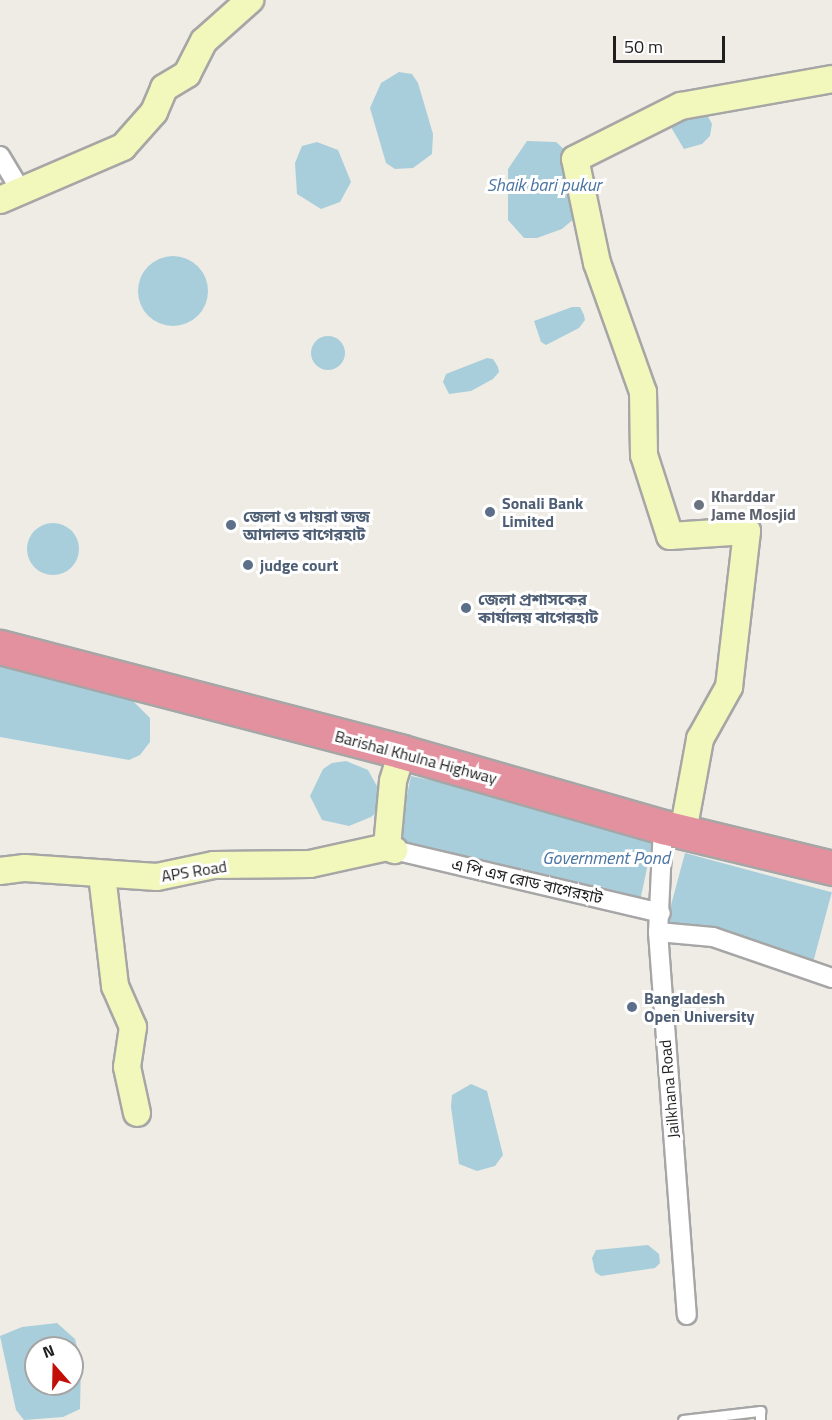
<!DOCTYPE html>
<meta charset="utf-8">
<style>
body{margin:0}
#map{position:relative;width:832px;height:1420px;overflow:hidden;background:#efece5;font-family:"Titillium Web","Noto Sans Bengali",sans-serif}
div>[style]{position:absolute}
.water>*{inset:0;background:#a8cedb;transform-origin:0 0}
.round{border-radius:50%}
.roads{filter:drop-shadow(2px 0 #a6a6a6) drop-shadow(-2px 0 #a6a6a6) drop-shadow(0 2px #a6a6a6) drop-shadow(0 -2px #a6a6a6)}
.lane>*{height:9px;margin:-4.5px;padding:0 4.5px;transform-origin:4.5px;border-radius:4.5px;background:#fff}
.street>*{height:18px;margin:-9px;padding:0 9px;transform-origin:9px;border-radius:9px;background:#fff}
.secondary>*{height:26px;margin:-13px;padding:0 13px;transform-origin:13px;border-radius:13px;background:#f2f7bc}
.highway>*{height:33px;margin:-16.5px;padding:0 16.5px;transform-origin:16.5px;border-radius:16.5px;background:#e3919e}
.dots>*{width:16px;height:16px;translate:-50% -50%;box-sizing:border-box;border:3px solid #fff;border-radius:50%}
span{translate:-50% -50%;white-space:nowrap;text-align:center;line-height:1.15;-webkit-text-stroke:6px #fff;paint-order:stroke}
.worship-label{font-size:16px;color:#5b616d;font-weight:700}
.left{translate:0 -50%;text-align:left}
.service-label{font-size:16px;color:#4e5e75;font-weight:700}
.street-label{font-size:16px;color:#1f1f1f}
.water-label{font-size:18px;color:#4c75a2;font-style:italic}
.north{position:absolute;left:24px;top:1336px;width:60px;height:60px;box-sizing:border-box;background:#fff;border:2px solid #a5a5a5;border-radius:50%;rotate:340deg;font-size:16px;font-weight:700;line-height:24px;text-align:center;color:#1f1f1f}
.north::after{content:'';display:block;margin:auto;width:21px;height:27px;background:#c40f09;clip-path:polygon(50% 0,100% 100%,50% 72%,0 100%)}
.scale{position:absolute;left:613px;top:36px;width:112px;height:27px;box-sizing:border-box;border:3px solid #1f1f1f;border-top:0;padding-left:8px;font-size:18px;line-height:21px;white-space:nowrap;color:#1f1f1f;-webkit-text-stroke:4px #fff;paint-order:stroke}
</style>
<div id="map">
<div class="water">
<i style="clip-path:polygon(399px 72px,412px 74px,418px 83px,433px 134px,432px 154px,413px 168px,395px 169px,386px 163px,370px 108px,381px 83px)"></i>
<i style="clip-path:polygon(703px 107px,712px 124px,710px 136px,702px 144px,684px 149px,672px 129px,672px 116px)"></i>
<i style="clip-path:polygon(527px 141px,556px 142px,575px 159px,576px 217px,562px 229px,537px 238px,524px 238px,508px 220px,508px 169px)"></i>
<i style="clip-path:polygon(317px 142px,338px 150px,351px 182px,340px 202px,321px 209px,297px 194px,295px 163px,302px 146px)"></i>
<i class="round" style="left:138px;top:256px;width:70px;height:70px"></i>
<i style="clip-path:polygon(572px 307px,580px 307px,584px 315px,585px 320px,579px 328px,546px 345px,541px 342px,534px 321px)"></i>
<i class="round" style="left:311px;top:336px;width:34px;height:34px"></i>
<i style="clip-path:polygon(487px 358px,493px 359px,498px 367px,499px 372px,493px 379px,471px 391px,449px 394px,443px 382px,446px 374px)"></i>
<i class="round" style="left:27px;top:523px;width:52px;height:52px"></i>
<i style="clip-path:polygon(0 661px,100px 687px,131px 699px,150px 718px,150px 742px,140px 755px,129px 760px,0 737px)"></i>
<i style="clip-path:polygon(346px 761px,368px 770px,378px 788px,379px 798px,378px 811px,371px 817px,349px 826px,322px 820px,310px 796px,323px 769px,332px 763px)"></i>
<i style="left:411px;top:776px;width:250px;height:72px;rotate:12deg"></i>
<i style="left:685px;top:853px;width:152px;height:72px;rotate:15deg"></i>
<i style="clip-path:polygon(471px 1084px,487px 1091px,503px 1155px,495px 1166px,477px 1171px,459px 1164px,451px 1107px,452px 1095px)"></i>
<i style="clip-path:polygon(648px 1245px,659px 1254px,660px 1263px,655px 1268px,601px 1276px,595px 1272px,592px 1258px,596px 1250px)"></i>
<i style="clip-path:polygon(evenodd,57px 1323px,75px 1339px,81px 1363px,80px 1409px,63px 1417px,24px 1420px,16px 1410px,0 1336px,22px 1327px,57px 1323px,36px 1348px,72px 1348px,72px 1384px,36px 1384px,36px 1348px)"></i>
</div>
<div class="roads">
<div class="lane">
<i style="left:683px;top:1420px;width:78px;rotate:-6.7deg"></i>
<i style="left:760px;top:1411px;width:9px;rotate:90deg"></i>
</div>
<div class="street">
<i style="left:0;top:156px;width:39px;rotate:59deg"></i>
<i style="left:663px;top:827px;width:105px;rotate:92.7deg"></i>
<i style="left:658px;top:932px;width:384px;rotate:85.7deg"></i>
<i style="left:394px;top:850px;width:274px;rotate:13.3deg"></i>
<i style="left:658px;top:932px;width:55px;rotate:5.2deg"></i>
<i style="left:713px;top:937px;width:126px;rotate:19deg"></i>
</div>
<div class="secondary">
<i style="left:0;top:200px;width:134px;rotate:-23.3deg"></i>
<i style="left:123px;top:147px;width:47px;rotate:-48.5deg"></i>
<i style="left:154px;top:112px;width:26px;rotate:-67deg"></i>
<i style="left:164px;top:88px;width:27px;rotate:-31deg"></i>
<i style="left:187px;top:74px;width:37px;rotate:-63deg"></i>
<i style="left:204px;top:41px;width:62px;rotate:-41.7deg"></i>
<i style="left:683px;top:832px;width:95px;rotate:-79.6deg"></i>
<i style="left:700px;top:739px;width:60px;rotate:-60.9deg"></i>
<i style="left:729px;top:687px;width:157px;rotate:-83.4deg"></i>
<i style="left:747px;top:531px;width:77px;rotate:176.3deg"></i>
<i style="left:670px;top:536px;width:85px;rotate:-107.8deg"></i>
<i style="left:644px;top:455px;width:63px;rotate:-90.9deg"></i>
<i style="left:643px;top:392px;width:137px;rotate:-109.6deg"></i>
<i style="left:597px;top:263px;width:106px;rotate:-101.9deg"></i>
<i style="left:575px;top:159px;width:119px;rotate:-26.6deg"></i>
<i style="left:681px;top:106px;width:153px;rotate:-10.1deg"></i>
<i style="left:387px;top:847px;width:66px;rotate:-84.8deg"></i>
<i style="left:393px;top:781px;width:30px;rotate:-73deg"></i>
<i style="left:0;top:871px;width:25px;rotate:-7deg"></i>
<i style="left:25px;top:868px;width:132px;rotate:3.9deg"></i>
<i style="left:157px;top:877px;width:58px;rotate:-11.9deg"></i>
<i style="left:214px;top:865px;width:96px;rotate:-0.6deg"></i>
<i style="left:310px;top:864px;width:79px;rotate:-12.4deg"></i>
<i style="left:387px;top:847px;width:8px;rotate:23deg"></i>
<i style="left:102px;top:875px;width:112px;rotate:83.3deg"></i>
<i style="left:115px;top:986px;width:45px;rotate:66.3deg"></i>
<i style="left:133px;top:1027px;width:40px;rotate:98.5deg"></i>
<i style="left:127px;top:1067px;width:47px;rotate:77.7deg"></i>
</div>
<div class="highway">
<i style="left:0;top:647px;width:415px;rotate:14.6deg"></i>
<i style="left:402px;top:752px;width:272px;rotate:16deg"></i>
<i style="left:663px;top:827px;width:174px;rotate:13.6deg"></i>
</div>
</div>
<div class="dots">
<i style="left:699px;top:505px;background:#6b7280"></i>
<i style="left:490px;top:512px;background:#5c6f8a"></i>
<i style="left:231px;top:525px;background:#5c6f8a"></i>
<i style="left:248px;top:565px;background:#5c6f8a"></i>
<i style="left:466px;top:608px;background:#5c6f8a"></i>
<i style="left:632px;top:1007px;background:#5c6f8a"></i>
</div>
<div class="worship-label">
<span class="left" style="left:711px;top:505px">Kharddar<br>Jame Mosjid</span>
</div>
<div class="service-label">
<span class="left" style="left:502px;top:512px">Sonali Bank<br>Limited</span>
<span class="left" style="left:243px;top:525px">জেলা ও দায়রা জজ<br>আদালত বাগেরহাট</span>
<span class="left" style="left:260px;top:565px">judge court</span>
<span class="left" style="left:478px;top:608px">জেলা প্রশাসকের<br>কার্যালয় বাগেরহাট</span>
<span class="left" style="left:644px;top:1007px">Bangladesh<br>Open University</span>
</div>
<div class="street-label">
<span style="left:416px;top:757px;rotate:15deg">Barishal Khulna Highway</span>
<span style="left:194px;top:871px;rotate:-9deg">APS Road</span>
<span style="left:527px;top:881px;rotate:13deg">এ পি এস রোড বাগেরহাট</span>
<span style="left:669px;top:1089px;rotate:-95deg">Jailkhana Road</span>
</div>
<div class="water-label">
<span style="left:544px;top:185px">Shaik bari pukur</span>
<span style="left:606px;top:858px">Government Pond</span>
</div>
<div class="north">N</div>
<div class="scale">50 m</div>
</div>
